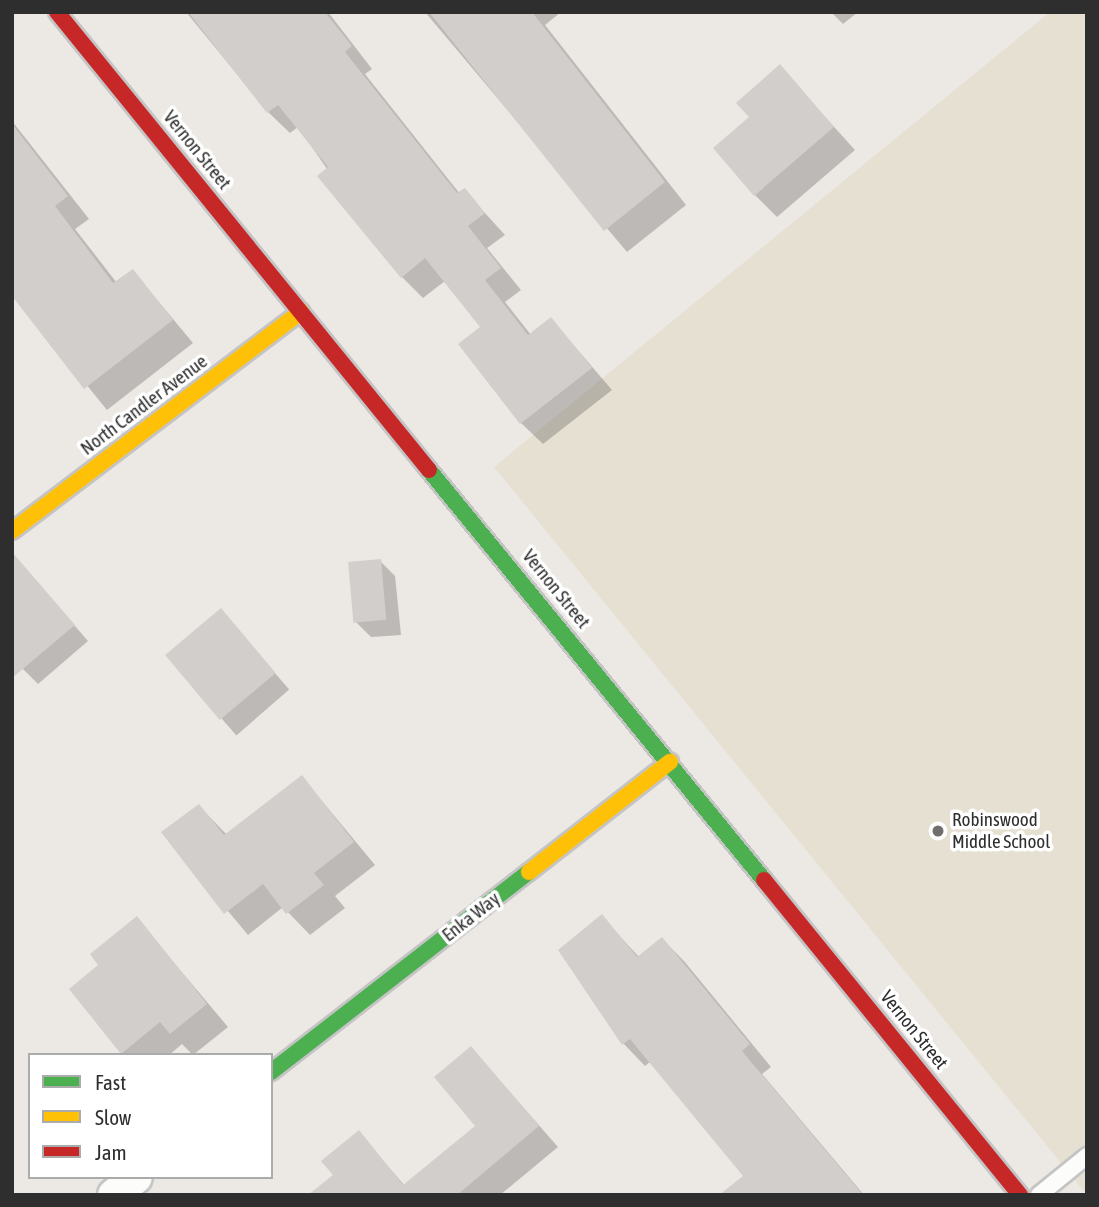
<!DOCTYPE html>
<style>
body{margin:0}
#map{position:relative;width:1099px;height:1207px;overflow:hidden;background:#ece8e4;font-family:"Asap Condensed",sans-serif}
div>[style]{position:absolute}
.education>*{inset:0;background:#e6e0d3}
.shadow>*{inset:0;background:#0003;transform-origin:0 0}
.building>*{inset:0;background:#d1cecb;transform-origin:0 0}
.roads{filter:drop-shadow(2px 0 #c5c4c5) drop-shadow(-2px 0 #c5c4c5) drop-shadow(0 2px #c5c4c5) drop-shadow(0 -2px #c5c4c5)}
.lane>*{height:16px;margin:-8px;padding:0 8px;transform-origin:8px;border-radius:8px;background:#fcfcfb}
.street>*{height:32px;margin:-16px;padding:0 16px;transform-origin:16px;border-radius:16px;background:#fcfcfb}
.fast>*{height:16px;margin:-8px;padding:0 8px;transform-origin:8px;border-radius:8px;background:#4caf50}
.slow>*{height:16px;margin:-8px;padding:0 8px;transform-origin:8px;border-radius:8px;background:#ffc107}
.jam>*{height:16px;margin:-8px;padding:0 8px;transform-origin:8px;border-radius:8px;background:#c62828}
.dots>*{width:19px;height:19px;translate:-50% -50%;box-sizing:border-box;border:4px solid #fff;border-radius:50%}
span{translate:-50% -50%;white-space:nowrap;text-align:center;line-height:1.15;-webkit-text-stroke:7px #fff;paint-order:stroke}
.street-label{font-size:19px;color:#2e2e2e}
.poi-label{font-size:19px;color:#2e2e2e}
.left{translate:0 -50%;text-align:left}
.frame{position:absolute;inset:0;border:14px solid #2e2e2e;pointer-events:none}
.legend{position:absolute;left:28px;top:1053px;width:245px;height:126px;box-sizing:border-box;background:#fff;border:2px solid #ababab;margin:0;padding:9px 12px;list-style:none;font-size:21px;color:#2e2e2e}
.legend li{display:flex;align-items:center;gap:14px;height:35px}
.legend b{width:35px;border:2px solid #ababab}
</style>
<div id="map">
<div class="education">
<i style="clip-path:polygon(1050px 12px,1087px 12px,1087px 1195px,494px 467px)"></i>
</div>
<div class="shadow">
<i style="clip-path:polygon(186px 12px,328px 12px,372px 69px,365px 74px,460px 194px,464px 190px,505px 235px,487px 248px,521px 290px,505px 302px,531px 335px,551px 319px,612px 390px,543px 444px,521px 423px,482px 328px,445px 281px,423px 298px,402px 277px,298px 127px,290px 133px,268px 112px)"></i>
<i style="clip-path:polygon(425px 12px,561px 12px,545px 25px,686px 205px,627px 252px)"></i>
<i style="clip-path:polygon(831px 12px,858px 12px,843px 24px)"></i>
<i style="clip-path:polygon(780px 67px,855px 150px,777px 217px,755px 195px,751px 117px)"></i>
<i style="clip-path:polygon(12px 121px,89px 219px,75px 229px,117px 283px,133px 271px,193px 343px,107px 410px,12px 293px)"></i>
<i style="clip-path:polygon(380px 561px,395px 576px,401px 635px,371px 637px,356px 622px)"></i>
<i style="clip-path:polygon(28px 572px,88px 641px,38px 684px,23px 669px)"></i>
<i style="left:221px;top:611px;width:104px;height:70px;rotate:49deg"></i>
<i style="clip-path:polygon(302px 777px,375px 865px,335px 896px,345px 908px,310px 935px,283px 907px,248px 935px,163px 833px,199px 806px,227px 835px)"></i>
<i style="clip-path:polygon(602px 917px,639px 957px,662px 939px,684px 961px,771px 1067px,762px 1074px,864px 1195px,722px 1195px,745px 1176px,651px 1061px,645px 1066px,624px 1044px,561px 951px)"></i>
<i style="clip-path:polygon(137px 919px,228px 1027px,193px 1055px,182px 1044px,169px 1055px,124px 1055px,71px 989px,101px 965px)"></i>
<i style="clip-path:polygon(471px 1048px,558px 1147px,500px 1195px,311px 1195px,335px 1175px,359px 1133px,405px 1186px,477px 1126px)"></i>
</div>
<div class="building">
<i style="clip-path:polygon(188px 12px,325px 12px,352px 46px,345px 52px,457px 193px,465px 188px,485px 213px,468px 226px,501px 268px,485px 280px,528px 335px,551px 317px,592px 368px,520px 424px,458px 344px,480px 327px,425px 258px,401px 278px,317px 176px,328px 167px,278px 105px,267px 113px)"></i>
<i style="clip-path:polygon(429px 12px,532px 12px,665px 182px,604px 231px)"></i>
<i style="clip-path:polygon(780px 64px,834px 127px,754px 196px,713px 148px,749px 117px,736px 103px)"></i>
<i style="clip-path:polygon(12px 124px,68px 196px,55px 206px,113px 283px,133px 269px,173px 320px,84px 389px,12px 296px)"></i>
<i style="clip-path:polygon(12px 552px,75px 625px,12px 678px)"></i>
<i style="left:381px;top:559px;width:61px;height:33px;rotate:85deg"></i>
<i style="left:221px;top:608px;width:85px;height:73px;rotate:50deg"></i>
<i style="clip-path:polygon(302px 775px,354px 842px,314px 873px,324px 885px,286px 914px,263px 884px,224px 914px,161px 832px,199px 804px,224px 835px)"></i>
<i style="clip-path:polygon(602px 914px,637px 957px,662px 937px,750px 1044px,742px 1051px,863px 1195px,719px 1195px,743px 1176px,630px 1039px,622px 1045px,558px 950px)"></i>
<i style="clip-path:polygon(137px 916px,207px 1004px,170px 1034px,160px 1022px,121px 1054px,69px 989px,98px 965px,90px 954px)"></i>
<i style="clip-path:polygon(471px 1046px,539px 1126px,457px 1195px,308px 1195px,333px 1175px,321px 1161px,359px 1130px,403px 1185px,475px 1126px,434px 1077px)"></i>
</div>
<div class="roads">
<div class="lane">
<i style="left:1039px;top:1195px;width:62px;rotate:-39.1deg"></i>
</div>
<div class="street">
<i style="left:114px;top:1195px;width:28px;rotate:-39deg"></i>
</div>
<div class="fast">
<i style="left:429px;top:470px;width:529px;rotate:50.75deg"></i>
<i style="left:271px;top:1072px;width:326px;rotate:-37.8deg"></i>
</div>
<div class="slow">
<i style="left:12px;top:531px;width:363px;rotate:-37.2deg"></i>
<i style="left:529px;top:872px;width:179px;rotate:-38deg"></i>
</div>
<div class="jam">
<i style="left:57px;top:12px;width:590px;rotate:50.92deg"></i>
<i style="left:764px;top:880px;width:406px;rotate:50.9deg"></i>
</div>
</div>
<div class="dots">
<i style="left:938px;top:831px;background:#706f6e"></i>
</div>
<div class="street-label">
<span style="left:197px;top:150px;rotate:51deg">Vernon Street</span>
<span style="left:144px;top:405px;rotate:-37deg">North Candler Avenue</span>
<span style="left:556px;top:589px;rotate:51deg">Vernon Street</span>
<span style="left:471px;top:917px;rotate:-38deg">Enka Way</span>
<span style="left:914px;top:1030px;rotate:51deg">Vernon Street</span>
</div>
<div class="poi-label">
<span class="left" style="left:952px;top:831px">Robinswood<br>Middle School</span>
</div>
<div class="frame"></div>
<ul class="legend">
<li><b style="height:9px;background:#4caf50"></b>Fast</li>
<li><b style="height:9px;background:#ffc107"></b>Slow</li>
<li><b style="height:9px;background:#c62828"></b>Jam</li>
</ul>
</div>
